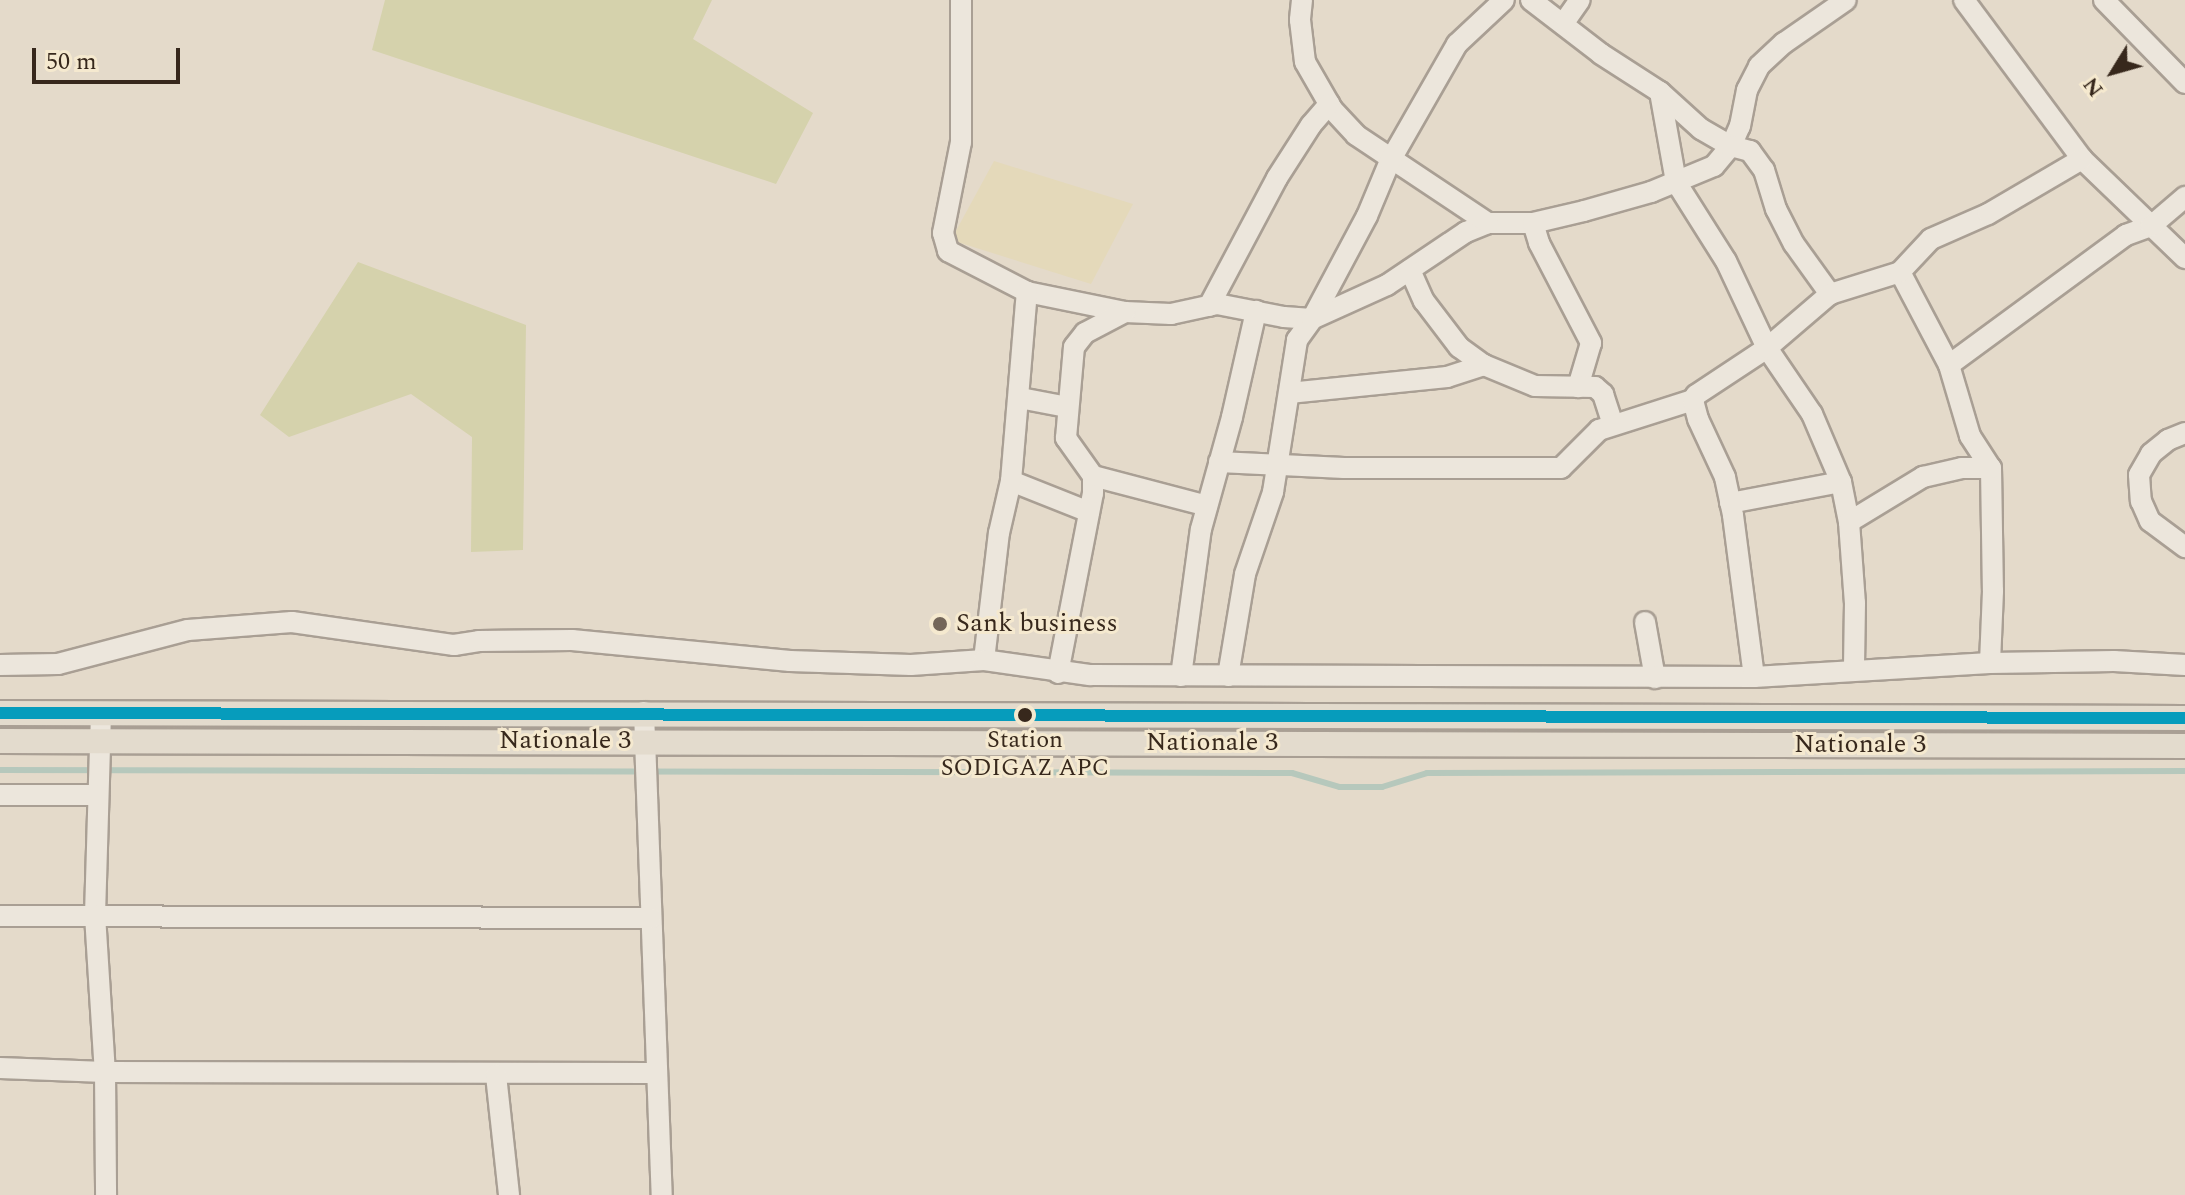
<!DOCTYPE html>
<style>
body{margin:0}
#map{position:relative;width:2185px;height:1195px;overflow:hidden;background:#e4daca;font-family:Spectral,serif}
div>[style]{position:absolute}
.farmland>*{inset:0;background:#e4d9ba}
.green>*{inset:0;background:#d5d2ac}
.stream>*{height:6px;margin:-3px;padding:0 3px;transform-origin:3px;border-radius:3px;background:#b6c8bc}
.roads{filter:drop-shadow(2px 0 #a99f94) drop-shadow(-2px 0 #a99f94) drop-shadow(0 2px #a99f94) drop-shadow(0 -2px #a99f94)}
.minor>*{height:20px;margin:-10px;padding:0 10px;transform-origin:10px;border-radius:10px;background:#ece6dc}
.major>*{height:24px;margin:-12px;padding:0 12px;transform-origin:12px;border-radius:12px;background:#e3dbcd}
.bus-1>*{height:12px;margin:-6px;padding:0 6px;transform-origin:6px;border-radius:6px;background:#069cbc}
.dots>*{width:22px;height:22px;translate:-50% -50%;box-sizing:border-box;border:4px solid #f5e9cf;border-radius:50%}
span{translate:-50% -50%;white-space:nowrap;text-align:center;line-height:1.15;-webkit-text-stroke:6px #f5e9cf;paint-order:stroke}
.bus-label{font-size:24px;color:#37281c}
.poi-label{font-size:26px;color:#37281c}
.left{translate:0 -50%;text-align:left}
.street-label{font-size:26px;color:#37281c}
.north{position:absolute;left:2073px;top:32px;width:80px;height:80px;-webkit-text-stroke:6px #f5e9cf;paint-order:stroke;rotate:233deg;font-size:22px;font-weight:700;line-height:32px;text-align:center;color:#37281c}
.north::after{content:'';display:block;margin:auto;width:28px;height:36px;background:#37281c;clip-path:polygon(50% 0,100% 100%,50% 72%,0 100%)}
.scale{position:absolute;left:32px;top:48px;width:148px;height:36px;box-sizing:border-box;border:4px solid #37281c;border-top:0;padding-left:10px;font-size:24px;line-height:28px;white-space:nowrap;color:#37281c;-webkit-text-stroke:6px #f5e9cf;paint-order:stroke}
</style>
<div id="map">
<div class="farmland">
<i style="clip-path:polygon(994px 161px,1133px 204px,1091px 284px,951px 240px)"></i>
</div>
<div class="green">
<i style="clip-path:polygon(385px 0,712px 0,693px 39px,813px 113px,776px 184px,372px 50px)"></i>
<i style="clip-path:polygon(358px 262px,526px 325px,523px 550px,471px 552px,472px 437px,411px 394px,289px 437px,260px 415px)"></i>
</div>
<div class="stream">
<i style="left:0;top:770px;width:1292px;rotate:0.13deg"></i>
<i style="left:1292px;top:773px;width:50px;rotate:16.3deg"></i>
<i style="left:1340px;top:787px;width:42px"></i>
<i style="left:1382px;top:787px;width:47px;rotate:-17.3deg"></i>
<i style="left:1427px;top:773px;width:758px;rotate:-0.15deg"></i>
</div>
<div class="roads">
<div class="minor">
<i style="left:961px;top:0;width:142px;rotate:90deg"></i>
<i style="left:961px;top:142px;width:93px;rotate:101.2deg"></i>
<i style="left:943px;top:233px;width:19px;rotate:74deg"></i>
<i style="left:948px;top:251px;width:89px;rotate:27.4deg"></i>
<i style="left:1027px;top:292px;width:100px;rotate:11.5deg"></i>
<i style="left:1125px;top:312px;width:46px;rotate:2.5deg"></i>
<i style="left:1171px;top:314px;width:47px;rotate:-12.3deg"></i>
<i style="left:1217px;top:304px;width:68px;rotate:11deg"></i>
<i style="left:1284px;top:317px;width:28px;rotate:4deg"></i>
<i style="left:1312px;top:319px;width:82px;rotate:-24.4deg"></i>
<i style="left:1387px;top:285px;width:95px;rotate:-33.9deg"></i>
<i style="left:1466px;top:232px;width:24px;rotate:-22deg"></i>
<i style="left:1488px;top:223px;width:45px"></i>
<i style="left:1533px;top:223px;width:52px;rotate:-13.2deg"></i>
<i style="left:1584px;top:211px;width:70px;rotate:-15.8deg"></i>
<i style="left:1651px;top:192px;width:68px;rotate:-22.4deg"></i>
<i style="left:1714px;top:166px;width:26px;rotate:-50deg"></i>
<i style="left:1731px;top:146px;width:22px;rotate:-66deg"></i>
<i style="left:1740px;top:126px;width:37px;rotate:-79deg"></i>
<i style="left:1747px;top:90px;width:27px;rotate:-63deg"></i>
<i style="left:1759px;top:66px;width:34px;rotate:-43deg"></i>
<i style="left:1784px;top:43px;width:75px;rotate:-34.7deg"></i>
<i style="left:1302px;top:0;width:20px;rotate:96deg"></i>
<i style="left:1300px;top:20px;width:42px;rotate:83.2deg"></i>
<i style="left:1305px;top:62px;width:54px;rotate:60.1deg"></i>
<i style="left:1332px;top:109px;width:35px;rotate:47deg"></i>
<i style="left:1356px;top:135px;width:159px;rotate:33.7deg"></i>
<i style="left:1531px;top:0;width:88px;rotate:37.6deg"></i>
<i style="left:1601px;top:54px;width:70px;rotate:32.8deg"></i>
<i style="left:1660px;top:92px;width:55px;rotate:42.1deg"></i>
<i style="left:1701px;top:129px;width:34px;rotate:30deg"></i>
<i style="left:1731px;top:146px;width:20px;rotate:15deg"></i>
<i style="left:1750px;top:151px;width:24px;rotate:54deg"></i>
<i style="left:1764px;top:170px;width:41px;rotate:72.9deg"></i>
<i style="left:1776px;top:209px;width:39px;rotate:63deg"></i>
<i style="left:1794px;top:244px;width:62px;rotate:54.2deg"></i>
<i style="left:1964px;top:0;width:198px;rotate:53.4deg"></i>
<i style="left:2082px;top:159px;width:143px;rotate:43.9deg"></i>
<i style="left:2104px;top:0;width:116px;rotate:45.7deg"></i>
<i style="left:1563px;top:24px;width:29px;rotate:-55deg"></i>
<i style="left:1660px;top:92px;width:91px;rotate:79.9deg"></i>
<i style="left:1676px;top:182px;width:93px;rotate:57.7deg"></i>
<i style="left:1726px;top:261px;width:96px;rotate:64.8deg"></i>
<i style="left:1767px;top:348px;width:80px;rotate:55.7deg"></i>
<i style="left:1812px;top:414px;width:74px;rotate:66.9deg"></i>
<i style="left:1841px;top:482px;width:41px;rotate:78.7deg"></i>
<i style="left:1849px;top:522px;width:81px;rotate:85.8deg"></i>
<i style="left:1855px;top:603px;width:67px;rotate:90.9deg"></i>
<i style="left:1533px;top:223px;width:21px;rotate:73deg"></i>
<i style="left:1539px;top:243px;width:113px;rotate:62.5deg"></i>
<i style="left:1591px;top:343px;width:46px;rotate:106.5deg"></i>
<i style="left:1410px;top:270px;width:34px;rotate:66deg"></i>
<i style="left:1424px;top:301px;width:58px;rotate:52.7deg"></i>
<i style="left:1459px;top:347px;width:31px;rotate:36deg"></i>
<i style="left:1484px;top:365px;width:55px;rotate:22.4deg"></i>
<i style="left:1535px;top:386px;width:60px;rotate:1deg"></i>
<i style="left:1595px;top:387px;width:11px;rotate:41deg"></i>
<i style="left:1603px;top:394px;width:32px;rotate:72deg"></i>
<i style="left:1900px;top:272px;width:105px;rotate:62.2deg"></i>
<i style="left:1949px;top:365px;width:74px;rotate:73.5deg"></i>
<i style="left:1970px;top:436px;width:38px;rotate:57deg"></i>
<i style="left:1991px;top:468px;width:123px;rotate:89.1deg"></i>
<i style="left:1993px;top:591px;width:72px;rotate:92.4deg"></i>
<i style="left:1209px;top:306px;width:145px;rotate:-62deg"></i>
<i style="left:1277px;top:178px;width:63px;rotate:-57.3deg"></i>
<i style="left:1311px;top:125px;width:28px;rotate:-49deg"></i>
<i style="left:1949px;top:365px;width:220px;rotate:-36.3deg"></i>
<i style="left:2126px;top:235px;width:27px;rotate:-20deg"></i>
<i style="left:2151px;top:226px;width:45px;rotate:-40.5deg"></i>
<i style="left:1289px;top:393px;width:159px;rotate:-5.8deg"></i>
<i style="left:1447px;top:377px;width:39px;rotate:-18deg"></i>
<i style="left:1020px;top:398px;width:48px;rotate:10.8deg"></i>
<i style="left:2185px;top:433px;width:18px;rotate:158deg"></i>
<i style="left:2168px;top:440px;width:22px;rotate:141deg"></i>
<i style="left:2151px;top:454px;width:24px;rotate:120deg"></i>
<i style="left:2139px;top:475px;width:26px;rotate:86deg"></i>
<i style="left:2141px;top:501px;width:22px;rotate:66deg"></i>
<i style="left:2150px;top:521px;width:44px;rotate:36.6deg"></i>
<i style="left:1219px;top:462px;width:125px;rotate:2.7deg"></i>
<i style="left:1344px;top:468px;width:217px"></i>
<i style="left:1561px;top:468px;width:54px;rotate:-45deg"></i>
<i style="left:1599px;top:430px;width:99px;rotate:-17.7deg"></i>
<i style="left:1093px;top:476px;width:118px;rotate:14.7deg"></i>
<i style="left:1011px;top:481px;width:84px;rotate:21.7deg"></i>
<i style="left:1730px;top:503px;width:113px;rotate:-10.7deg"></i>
<i style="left:1849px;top:522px;width:87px;rotate:-31.3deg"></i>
<i style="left:1923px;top:477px;width:40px;rotate:-13deg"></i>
<i style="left:1962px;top:468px;width:29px"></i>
<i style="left:1645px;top:622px;width:57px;rotate:79.9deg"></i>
<i style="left:984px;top:660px;width:128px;rotate:-83.3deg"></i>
<i style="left:999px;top:533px;width:53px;rotate:-77deg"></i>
<i style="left:1011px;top:481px;width:190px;rotate:-85.2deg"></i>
<i style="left:0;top:665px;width:58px;rotate:-1deg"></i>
<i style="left:58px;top:664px;width:134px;rotate:-14.7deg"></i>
<i style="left:188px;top:630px;width:104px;rotate:-4.4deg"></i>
<i style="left:292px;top:622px;width:164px;rotate:8.1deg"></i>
<i style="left:454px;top:645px;width:25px;rotate:-9deg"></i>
<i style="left:479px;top:641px;width:93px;rotate:-0.6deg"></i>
<i style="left:572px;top:640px;width:219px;rotate:5.5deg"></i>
<i style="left:790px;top:661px;width:121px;rotate:1.9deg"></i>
<i style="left:911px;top:665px;width:73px;rotate:-3.9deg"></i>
<i style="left:984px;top:660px;width:107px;rotate:8.1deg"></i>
<i style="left:1090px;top:675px;width:664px;rotate:0.17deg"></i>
<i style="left:1754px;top:677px;width:236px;rotate:-3.4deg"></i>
<i style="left:1990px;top:663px;width:124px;rotate:-0.9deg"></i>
<i style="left:2114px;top:661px;width:71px;rotate:3.2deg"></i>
<i style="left:1058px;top:673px;width:183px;rotate:-79deg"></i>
<i style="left:1093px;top:493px;width:17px;rotate:-90deg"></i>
<i style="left:1093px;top:476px;width:47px;rotate:-125.4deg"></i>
<i style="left:1066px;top:438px;width:91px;rotate:-85deg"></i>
<i style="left:1074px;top:347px;width:18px;rotate:-52deg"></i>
<i style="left:1085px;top:333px;width:45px;rotate:-27.7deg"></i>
<i style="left:1181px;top:676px;width:148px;rotate:-82.3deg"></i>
<i style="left:1201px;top:529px;width:116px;rotate:-74.5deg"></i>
<i style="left:1232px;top:417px;width:109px;rotate:-77.2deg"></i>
<i style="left:1228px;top:676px;width:103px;rotate:-80.5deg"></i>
<i style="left:1245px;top:574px;width:87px;rotate:-71.1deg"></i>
<i style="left:1273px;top:492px;width:154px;rotate:-81deg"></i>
<i style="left:1297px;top:340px;width:26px;rotate:-54deg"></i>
<i style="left:1312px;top:319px;width:117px;rotate:-61.9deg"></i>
<i style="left:1367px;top:216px;width:60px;rotate:-67.3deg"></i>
<i style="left:1390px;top:161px;width:135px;rotate:-60.2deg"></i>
<i style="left:1457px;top:44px;width:64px;rotate:-43.1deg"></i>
<i style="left:1754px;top:677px;width:163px;rotate:-97.4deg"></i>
<i style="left:1733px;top:515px;width:39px;rotate:-102deg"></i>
<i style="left:1725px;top:477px;width:64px;rotate:-115deg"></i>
<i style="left:1698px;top:419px;width:20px;rotate:-105deg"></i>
<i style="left:1693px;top:400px;width:6px;rotate:-59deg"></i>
<i style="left:1696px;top:395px;width:85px;rotate:-33.5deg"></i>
<i style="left:1767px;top:348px;width:83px;rotate:-40.6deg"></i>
<i style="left:1830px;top:294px;width:73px;rotate:-17.4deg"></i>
<i style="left:1900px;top:272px;width:45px;rotate:-46.8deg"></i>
<i style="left:1931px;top:239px;width:62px;rotate:-23.7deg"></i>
<i style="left:1988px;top:214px;width:109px;rotate:-30.3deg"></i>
<i style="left:644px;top:712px;width:483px;rotate:87.9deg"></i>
<i style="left:101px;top:713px;width:202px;rotate:91.7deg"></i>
<i style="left:95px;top:915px;width:157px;rotate:86.4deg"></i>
<i style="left:105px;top:1072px;width:123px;rotate:89.5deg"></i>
<i style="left:0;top:795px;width:97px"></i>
<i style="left:0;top:916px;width:651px;rotate:0.18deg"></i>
<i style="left:0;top:1068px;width:105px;rotate:2.2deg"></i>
<i style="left:105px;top:1072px;width:550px;rotate:0.1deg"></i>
<i style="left:496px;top:1075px;width:121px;rotate:83.8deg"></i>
</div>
<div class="major">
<i style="left:0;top:713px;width:2185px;rotate:0.13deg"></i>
<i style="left:0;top:741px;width:2185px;rotate:0.13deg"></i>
</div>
</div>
<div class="bus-1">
<i style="left:0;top:713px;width:2185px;rotate:0.13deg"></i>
</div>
<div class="dots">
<i style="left:940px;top:624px;background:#746659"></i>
<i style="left:1025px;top:715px;background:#37281c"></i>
</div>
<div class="bus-label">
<span style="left:1025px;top:755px">Station<br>SODIGAZ APC</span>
</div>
<div class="poi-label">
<span class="left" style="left:956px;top:624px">Sank business</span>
</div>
<div class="street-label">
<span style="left:565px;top:741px">Nationale 3</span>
<span style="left:1212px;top:743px">Nationale 3</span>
<span style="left:1860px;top:745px">Nationale 3</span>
</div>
<div class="north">N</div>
<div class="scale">50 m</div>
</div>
